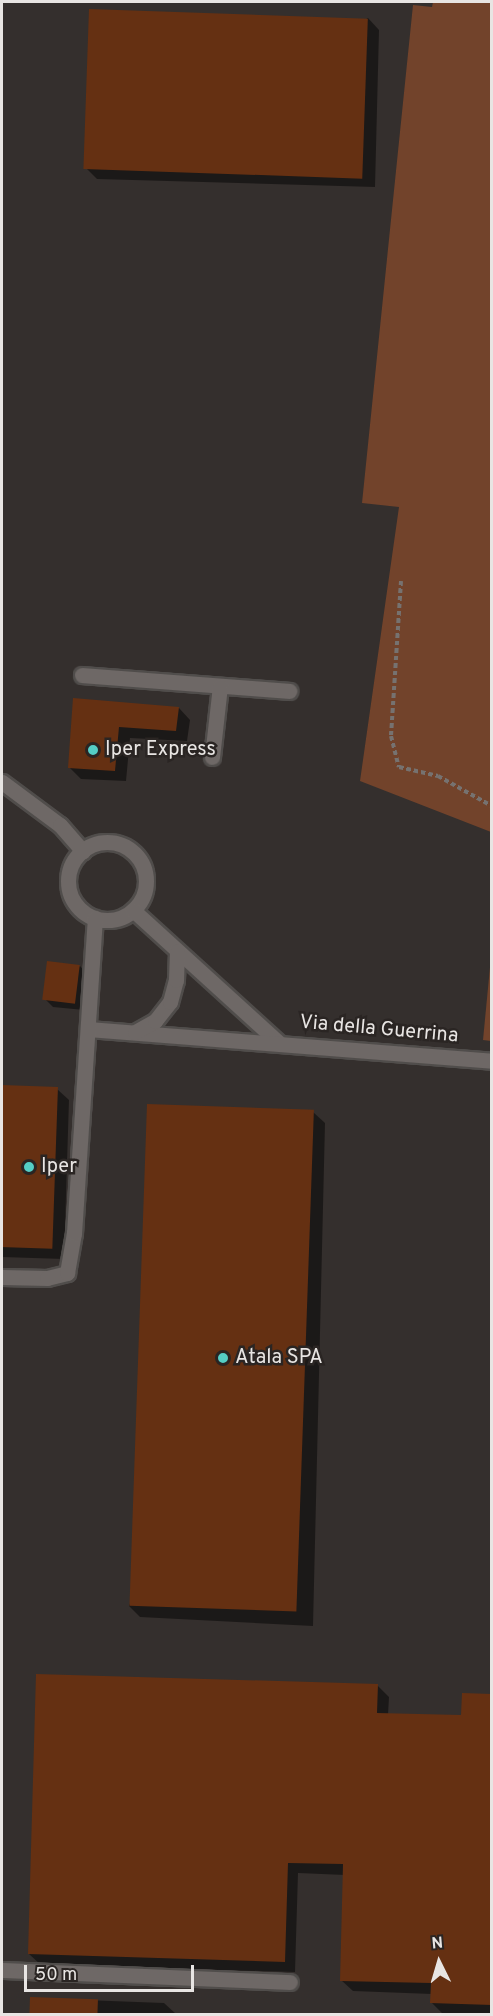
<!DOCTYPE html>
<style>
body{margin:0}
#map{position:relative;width:493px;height:2016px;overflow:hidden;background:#342f2d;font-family:Overpass,sans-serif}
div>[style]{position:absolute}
.green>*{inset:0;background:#72432b}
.shadow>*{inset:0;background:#0007}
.building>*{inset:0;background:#653012;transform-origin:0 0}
.path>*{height:4px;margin-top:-2px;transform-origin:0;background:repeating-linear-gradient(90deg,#767270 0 4.5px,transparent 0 7.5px)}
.roads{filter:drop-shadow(2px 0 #504d4b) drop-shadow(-2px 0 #504d4b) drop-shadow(0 2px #504d4b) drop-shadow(0 -2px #504d4b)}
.minor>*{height:15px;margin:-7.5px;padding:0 7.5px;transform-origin:7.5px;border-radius:7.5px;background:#6e6866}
.minor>.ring{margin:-7.5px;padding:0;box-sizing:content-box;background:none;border:15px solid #6e6866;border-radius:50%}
.dots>*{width:16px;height:16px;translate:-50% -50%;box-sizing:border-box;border:3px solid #2a2523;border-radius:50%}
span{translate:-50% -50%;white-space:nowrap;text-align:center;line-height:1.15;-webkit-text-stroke:5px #2a2523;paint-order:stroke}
.poi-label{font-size:20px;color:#e8e5e3}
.left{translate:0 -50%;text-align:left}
.street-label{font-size:20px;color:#e8e5e3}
.frame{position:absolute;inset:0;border:3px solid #e8e5e3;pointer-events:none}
.north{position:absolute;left:409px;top:1932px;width:60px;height:60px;-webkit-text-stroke:4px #2a2523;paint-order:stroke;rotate:355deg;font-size:16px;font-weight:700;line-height:24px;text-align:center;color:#e8e5e3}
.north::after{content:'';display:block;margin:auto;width:21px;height:27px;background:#e8e5e3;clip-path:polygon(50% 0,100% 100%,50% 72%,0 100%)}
.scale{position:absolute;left:24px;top:1965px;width:170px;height:27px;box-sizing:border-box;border:3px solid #e8e5e3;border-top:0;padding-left:8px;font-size:18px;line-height:21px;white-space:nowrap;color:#e8e5e3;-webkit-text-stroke:4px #2a2523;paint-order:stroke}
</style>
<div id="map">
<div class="green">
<i style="clip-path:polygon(433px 2px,491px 2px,491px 832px,360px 781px,399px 507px,362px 503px,413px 5px,432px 7px)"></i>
<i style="clip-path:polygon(491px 957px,491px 1041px,483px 1040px)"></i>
</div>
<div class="shadow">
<i style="clip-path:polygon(368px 18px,379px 30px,375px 187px,97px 179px,86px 168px)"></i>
<i style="clip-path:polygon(74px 700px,179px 708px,190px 720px,187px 741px,130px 738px,126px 781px,81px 779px,70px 768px)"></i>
<i style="clip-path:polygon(80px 966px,87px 974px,84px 1010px,53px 1007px,45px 999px)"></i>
<i style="clip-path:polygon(2px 1086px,57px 1089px,69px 1100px,64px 1259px,2px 1257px)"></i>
<i style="clip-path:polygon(313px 1112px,325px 1123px,313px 1626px,140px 1617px,129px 1606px)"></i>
<i style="clip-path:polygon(377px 1685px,389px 1697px,388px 1715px,462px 1717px,492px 1695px,492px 2014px,443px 2014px,432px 2003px,432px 1994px,353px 1991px,341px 1980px,345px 1875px,298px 1873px,295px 1972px,41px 1965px,29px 1954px)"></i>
<i style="clip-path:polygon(31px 1998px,164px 2003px,176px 2014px,30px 2014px)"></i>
</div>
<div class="building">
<i style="left:89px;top:9px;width:279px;height:160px;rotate:2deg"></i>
<i style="clip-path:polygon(73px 698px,179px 707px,176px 731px,119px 727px,115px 771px,68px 768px)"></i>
<i style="left:47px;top:961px;width:33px;height:39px;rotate:7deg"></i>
<i style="left:2px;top:1085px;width:56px;height:162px;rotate:2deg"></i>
<i style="left:147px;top:1104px;width:167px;height:502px;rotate:2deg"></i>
<i style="clip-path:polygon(36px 1674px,378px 1684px,377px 1713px,461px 1715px,462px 1693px,492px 1694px,492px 2005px,430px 2003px,431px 1983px,340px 1981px,343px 1864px,288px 1863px,285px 1962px,28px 1954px)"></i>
<i style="left:30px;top:1997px;width:68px;height:17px;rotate:2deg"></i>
</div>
<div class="path">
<i style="left:401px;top:581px;width:155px;rotate:93.7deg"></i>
<i style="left:391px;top:736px;width:32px;rotate:76deg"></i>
<i style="left:399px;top:767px;width:40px;rotate:13deg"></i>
<i style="left:438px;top:776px;width:62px;rotate:29.1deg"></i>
</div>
<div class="roads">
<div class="minor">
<i style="left:82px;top:675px;width:208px;rotate:4.4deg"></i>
<i style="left:212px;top:757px;width:71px;rotate:-83.6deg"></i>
<i style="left:2px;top:782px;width:72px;rotate:36.6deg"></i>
<i style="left:60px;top:825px;width:35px;rotate:49deg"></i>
<i class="ring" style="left:68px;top:842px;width:63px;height:63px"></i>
<i style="left:133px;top:910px;width:196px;rotate:42.3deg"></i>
<i style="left:88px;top:1029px;width:405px;rotate:4.5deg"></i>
<i style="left:135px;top:1032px;width:23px;rotate:-29deg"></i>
<i style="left:155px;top:1021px;width:24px;rotate:-52deg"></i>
<i style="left:170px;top:1002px;width:23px;rotate:-75deg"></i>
<i style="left:176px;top:980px;width:29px;rotate:-88deg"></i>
<i style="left:2px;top:1277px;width:45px;rotate:1.3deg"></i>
<i style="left:47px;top:1278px;width:21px;rotate:-14deg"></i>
<i style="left:67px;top:1273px;width:41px;rotate:-80.1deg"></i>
<i style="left:74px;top:1233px;width:316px;rotate:-86.2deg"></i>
<i style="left:2px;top:1970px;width:288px;rotate:2.4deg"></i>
</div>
</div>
<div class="dots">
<i style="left:93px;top:750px;background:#55cec5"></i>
<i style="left:29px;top:1167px;background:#55cec5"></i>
<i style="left:223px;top:1358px;background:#55cec5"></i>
</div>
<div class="poi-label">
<span class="left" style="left:105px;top:750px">Iper Express</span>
<span class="left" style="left:41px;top:1167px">Iper</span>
<span class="left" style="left:235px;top:1358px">Atala SPA</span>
</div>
<div class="street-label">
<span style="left:379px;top:1030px;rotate:5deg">Via della Guerrina</span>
</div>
<div class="frame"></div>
<div class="north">N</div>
<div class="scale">50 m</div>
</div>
